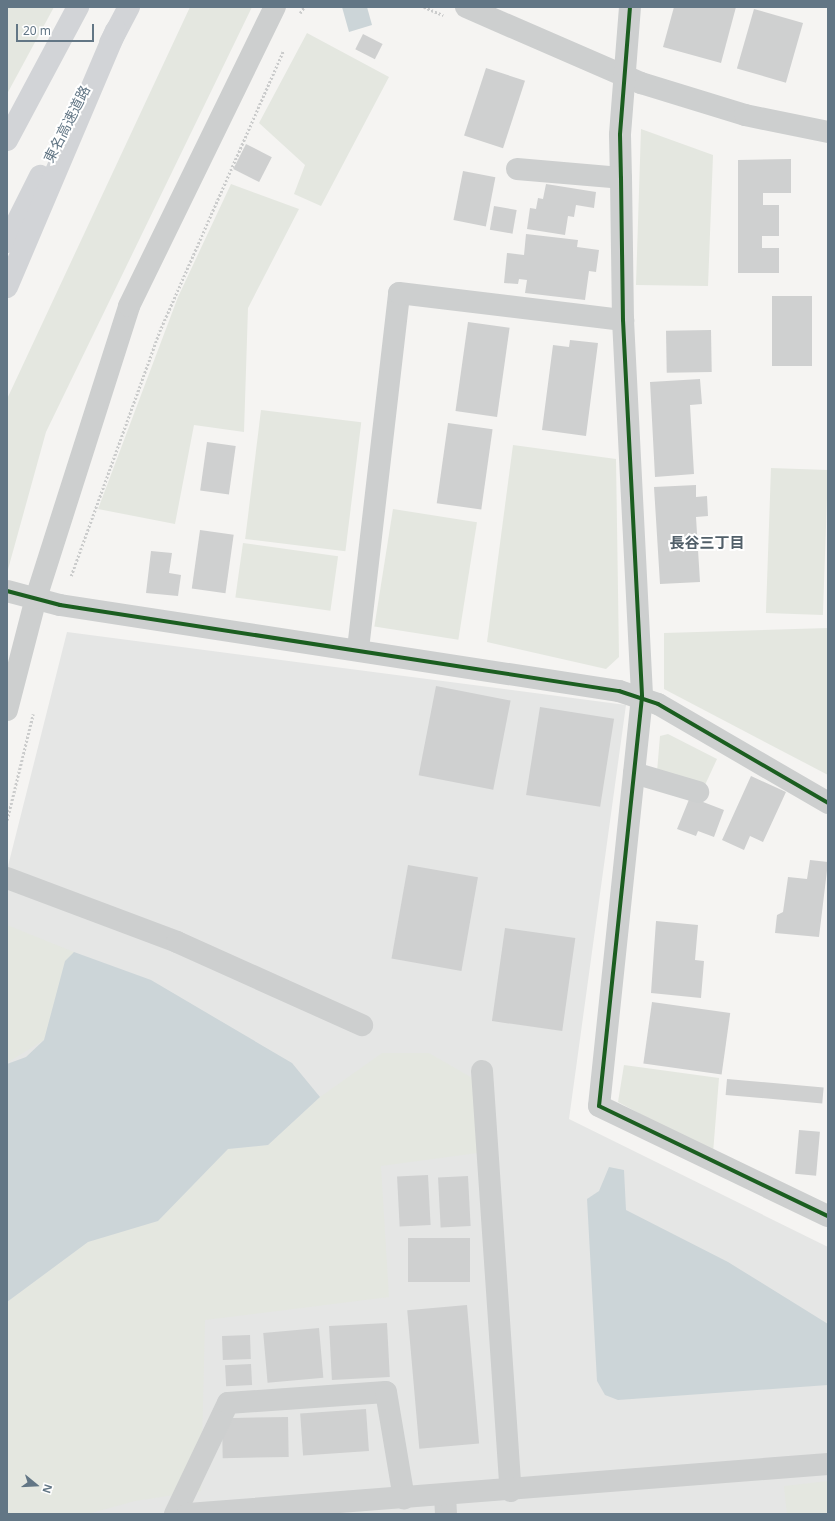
<!DOCTYPE html>
<meta charset="utf-8">
<style>
body{margin:0}
#map{position:relative;width:835px;height:1521px;overflow:hidden;background:#f5f4f2;font-family:"Noto Sans","Noto Sans JP",sans-serif}
div>[style]{position:absolute}
.built>*{inset:0;background:#e5e6e5}
.green>*{inset:0;background:#e4e7e0;transform-origin:0 0}
.water>*{inset:0;background:#ccd5d8}
.building>*{inset:0;background:#cfd0d0;transform-origin:0 0}
.path>*{height:2.5px;margin-top:-1.25px;transform-origin:0;background:repeating-linear-gradient(90deg,#cbcccc 0 2px,transparent 0 4px)}
.minor>*{height:22px;margin:-11px;padding:0 11px;transform-origin:11px;border-radius:11px;background:#cdcfcf}
.highway>*{height:22px;margin:-11px;padding:0 11px;transform-origin:11px;border-radius:11px;background:#d2d4d7}
.cycleway>*{height:4px;margin:-2px;padding:0 2px;transform-origin:2px;border-radius:2px;background:#1b5e20}
span{translate:-50% -50%;white-space:nowrap;text-align:center;line-height:1.15;-webkit-text-stroke:4px #fff;paint-order:stroke}
.street-label{font-size:14px;color:#627685}
.neighbourhood-label{font-size:15px;color:#515f69;font-weight:700}
.frame{position:absolute;inset:0;border:8px solid #627685;pointer-events:none}
.north{position:absolute;left:16px;top:1465px;width:40px;height:40px;-webkit-text-stroke:3px #fff;paint-order:stroke;rotate:108deg;font-size:11px;font-weight:700;line-height:16px;text-align:center;color:#627685}
.north::after{content:'';display:block;margin:auto;width:14px;height:18px;background:#627685;clip-path:polygon(50% 0,100% 100%,50% 72%,0 100%)}
.scale{position:absolute;left:16px;top:24px;width:78px;height:18px;box-sizing:border-box;border:2px solid #627685;border-top:0;padding-left:5px;font-size:12px;line-height:14px;white-space:nowrap;color:#627685;-webkit-text-stroke:3px #fff;paint-order:stroke}
</style>
<div id="map">
<div class="built">
<i style="clip-path:polygon(67px 632px,626px 705px,569px 1119px,828px 1247px,828px 1514px,7px 1514px,7px 870px)"></i>
</div>
<div class="green">
<i style="clip-path:polygon(7px 7px,54px 7px,7px 94px)"></i>
<i style="clip-path:polygon(190px 7px,252px 7px,46px 432px,7px 573px,7px 399px)"></i>
<i style="clip-path:polygon(307px 33px,389px 77px,321px 206px,294px 194px,305px 165px,259px 123px)"></i>
<i style="clip-path:polygon(641px 129px,713px 155px,708px 286px,636px 285px)"></i>
<i style="clip-path:polygon(231px 184px,299px 209px,248px 308px,244px 432px,194px 425px,175px 524px,98px 509px,178px 297px)"></i>
<i style="left:261px;top:410px;width:101px;height:130px;rotate:7deg"></i>
<i style="clip-path:polygon(513px 445px,616px 459px,619px 657px,606px 669px,487px 642px)"></i>
<i style="left:771px;top:468px;width:57px;height:145px;rotate:2deg"></i>
<i style="left:393px;top:509px;width:85px;height:119px;rotate:9deg"></i>
<i style="left:243px;top:543px;width:96px;height:55px;rotate:8deg"></i>
<i style="clip-path:polygon(828px 628px,828px 775px,664px 689px,664px 633px)"></i>
<i style="clip-path:polygon(668px 734px,717px 759px,705px 785px,657px 772px,660px 736px)"></i>
<i style="clip-path:polygon(7px 925px,74px 952px,44px 1040px,7px 1063px)"></i>
<i style="clip-path:polygon(382px 1053px,429px 1053px,481px 1083px,485px 1152px,381px 1166px,389px 1297px,205px 1320px,201px 1491px,135px 1501px,88px 1514px,7px 1514px,7px 1302px,88px 1242px,158px 1221px,228px 1149px,268px 1145px,320px 1097px)"></i>
<i style="clip-path:polygon(624px 1065px,719px 1078px,713px 1153px,618px 1102px)"></i>
<i style="clip-path:polygon(828px 1481px,828px 1514px,787px 1514px,784px 1486px)"></i>
</div>
<div class="water">
<i style="clip-path:polygon(342px 7px,367px 7px,372px 25px,349px 32px)"></i>
<i style="clip-path:polygon(74px 952px,151px 980px,292px 1063px,320px 1097px,268px 1145px,228px 1149px,158px 1221px,88px 1242px,7px 1302px,7px 1064px,26px 1057px,44px 1040px,65px 961px)"></i>
<i style="clip-path:polygon(609px 1167px,624px 1170px,626px 1210px,728px 1262px,828px 1324px,828px 1385px,618px 1400px,605px 1395px,597px 1381px,587px 1199px,599px 1191px)"></i>
</div>
<div class="building">
<i style="clip-path:polygon(674px 7px,736px 7px,721px 63px,663px 47px)"></i>
<i style="left:754px;top:9px;width:51px;height:62px;rotate:16deg"></i>
<i style="left:363px;top:34px;width:22px;height:17px;rotate:27deg"></i>
<i style="left:486px;top:68px;width:41px;height:71px;rotate:18deg"></i>
<i style="left:246px;top:144px;width:29px;height:28px;rotate:27deg"></i>
<i style="clip-path:polygon(791px 159px,791px 193px,763px 193px,763px 205px,779px 205px,779px 236px,762px 236px,762px 248px,779px 248px,779px 273px,738px 273px,738px 160px)"></i>
<i style="left:463px;top:171px;width:33px;height:50px;rotate:11deg"></i>
<i style="clip-path:polygon(546px 184px,596px 192px,594px 208px,576px 205px,574px 217px,568px 216px,565px 235px,527px 229px,530px 208px,536px 209px,538px 198px,543px 199px)"></i>
<i style="left:494px;top:206px;width:23px;height:24px;rotate:10deg"></i>
<i style="clip-path:polygon(526px 234px,578px 240px,577px 247px,599px 250px,596px 272px,589px 271px,585px 300px,525px 293px,527px 280px,519px 279px,518px 284px,504px 283px,507px 253px,524px 255px)"></i>
<i style="left:812px;top:296px;width:70px;height:40px;rotate:90deg"></i>
<i style="left:468px;top:322px;width:42px;height:90px;rotate:8deg"></i>
<i style="left:711px;top:330px;width:42px;height:45px;rotate:89deg"></i>
<i style="clip-path:polygon(570px 340px,598px 343px,586px 436px,542px 430px,553px 345px,569px 347px)"></i>
<i style="clip-path:polygon(700px 379px,702px 404px,690px 405px,694px 474px,655px 477px,650px 382px)"></i>
<i style="left:448px;top:423px;width:45px;height:81px;rotate:8deg"></i>
<i style="left:207px;top:442px;width:29px;height:49px;rotate:8deg"></i>
<i style="clip-path:polygon(696px 485px,696px 497px,707px 496px,708px 516px,696px 517px,700px 582px,660px 584px,654px 487px)"></i>
<i style="left:200px;top:530px;width:34px;height:59px;rotate:8deg"></i>
<i style="clip-path:polygon(151px 551px,172px 553px,169px 573px,181px 575px,178px 596px,146px 593px)"></i>
<i style="left:436px;top:686px;width:76px;height:91px;rotate:11deg"></i>
<i style="left:540px;top:707px;width:75px;height:89px;rotate:9deg"></i>
<i style="clip-path:polygon(751px 776px,786px 792px,763px 842px,750px 836px,744px 850px,722px 840px)"></i>
<i style="clip-path:polygon(690px 797px,724px 810px,714px 837px,698px 831px,696px 836px,677px 829px)"></i>
<i style="clip-path:polygon(810px 860px,828px 862px,819px 937px,775px 933px,777px 915px,783px 912px,788px 877px,807px 879px)"></i>
<i style="left:408px;top:865px;width:71px;height:95px;rotate:10deg"></i>
<i style="clip-path:polygon(656px 921px,698px 925px,695px 960px,704px 961px,701px 998px,651px 993px)"></i>
<i style="left:505px;top:928px;width:71px;height:94px;rotate:8deg"></i>
<i style="left:652px;top:1002px;width:79px;height:62px;rotate:8deg"></i>
<i style="left:727px;top:1079px;width:97px;height:16px;rotate:5deg"></i>
<i style="left:799px;top:1130px;width:21px;height:44px;rotate:5deg"></i>
<i style="left:428px;top:1175px;width:50px;height:31px;rotate:87deg"></i>
<i style="left:468px;top:1176px;width:50px;height:30px;rotate:87deg"></i>
<i style="left:470px;top:1238px;width:44px;height:62px;rotate:90deg"></i>
<i style="left:467px;top:1305px;width:139px;height:60px;rotate:85deg"></i>
<i style="left:387px;top:1323px;width:54px;height:58px;rotate:87deg"></i>
<i style="left:319px;top:1328px;width:50px;height:56px;rotate:85deg"></i>
<i style="left:250px;top:1335px;width:24px;height:28px;rotate:88deg"></i>
<i style="left:251px;top:1364px;width:21px;height:26px;rotate:87deg"></i>
<i style="left:366px;top:1409px;width:42px;height:66px;rotate:86deg"></i>
<i style="left:288px;top:1417px;width:40px;height:66px;rotate:89deg"></i>
</div>
<div class="path">
<i style="left:424px;top:7px;width:21px;rotate:23deg"></i>
<i style="left:300px;top:13px;width:7px;rotate:-56deg"></i>
<i style="left:71px;top:576px;width:264px;rotate:-70.1deg"></i>
<i style="left:161px;top:328px;width:303px;rotate:-66.2deg"></i>
<i style="left:7px;top:820px;width:109px;rotate:-76.2deg"></i>
</div>
<div class="minor">
<i style="left:466px;top:7px;width:191px;rotate:23.5deg"></i>
<i style="left:641px;top:83px;width:109px;rotate:17.1deg"></i>
<i style="left:745px;top:115px;width:85px;rotate:11.6deg"></i>
<i style="left:630px;top:7px;width:128px;rotate:94.5deg"></i>
<i style="left:620px;top:135px;width:43px;rotate:88.7deg"></i>
<i style="left:621px;top:178px;width:142px;rotate:89.2deg"></i>
<i style="left:623px;top:320px;width:377px;rotate:87.1deg"></i>
<i style="left:642px;top:697px;width:411px;rotate:96deg"></i>
<i style="left:599px;top:1106px;width:254px;rotate:25.7deg"></i>
<i style="left:517px;top:169px;width:104px;rotate:4.9deg"></i>
<i style="left:7px;top:591px;width:55px;rotate:14.8deg"></i>
<i style="left:60px;top:605px;width:566px;rotate:8.75deg"></i>
<i style="left:619px;top:691px;width:41px;rotate:18.4deg"></i>
<i style="left:658px;top:704px;width:197px;rotate:30.2deg"></i>
<i style="left:358px;top:649px;width:358px;rotate:-83.4deg"></i>
<i style="left:399px;top:293px;width:226px;rotate:6.9deg"></i>
<i style="left:7px;top:710px;width:116px;rotate:-75.5deg"></i>
<i style="left:36px;top:598px;width:306px;rotate:-72.3deg"></i>
<i style="left:129px;top:306px;width:333px;rotate:-64deg"></i>
<i style="left:634px;top:773px;width:67px;rotate:16.5deg"></i>
<i style="left:7px;top:878px;width:182px;rotate:20.6deg"></i>
<i style="left:177px;top:942px;width:203px;rotate:24.2deg"></i>
<i style="left:482px;top:1071px;width:421px;rotate:86.1deg"></i>
<i style="left:445px;top:1495px;width:19px;rotate:87deg"></i>
<i style="left:175px;top:1514px;width:123px;rotate:-64.5deg"></i>
<i style="left:228px;top:1403px;width:158px;rotate:-4deg"></i>
<i style="left:386px;top:1392px;width:108px;rotate:80.4deg"></i>
<i style="left:188px;top:1514px;width:642px;rotate:-4.47deg"></i>
</div>
<div class="highway">
<i style="left:110px;top:43px;width:41px;rotate:-62.2deg"></i>
<i style="left:7px;top:140px;width:151px;rotate:-61.9deg"></i>
<i style="left:7px;top:242px;width:74px;rotate:-63.4deg"></i>
<i style="left:7px;top:287px;width:279px;rotate:-67deg"></i>
</div>
<div class="cycleway">
<i style="left:630px;top:7px;width:128px;rotate:94.5deg"></i>
<i style="left:620px;top:135px;width:43px;rotate:88.7deg"></i>
<i style="left:621px;top:178px;width:142px;rotate:89.2deg"></i>
<i style="left:623px;top:320px;width:377px;rotate:87.1deg"></i>
<i style="left:642px;top:697px;width:411px;rotate:96deg"></i>
<i style="left:599px;top:1106px;width:254px;rotate:25.7deg"></i>
<i style="left:7px;top:591px;width:55px;rotate:14.8deg"></i>
<i style="left:60px;top:605px;width:566px;rotate:8.75deg"></i>
<i style="left:619px;top:691px;width:41px;rotate:18.4deg"></i>
<i style="left:658px;top:704px;width:197px;rotate:30.2deg"></i>
</div>
<div class="street-label">
<span style="left:67px;top:124px;rotate:-63deg">東名高速道路</span>
</div>
<div class="neighbourhood-label">
<span style="left:707px;top:543px">長谷三丁目</span>
</div>
<div class="frame"></div>
<div class="north">N</div>
<div class="scale">20 m</div>
</div>
